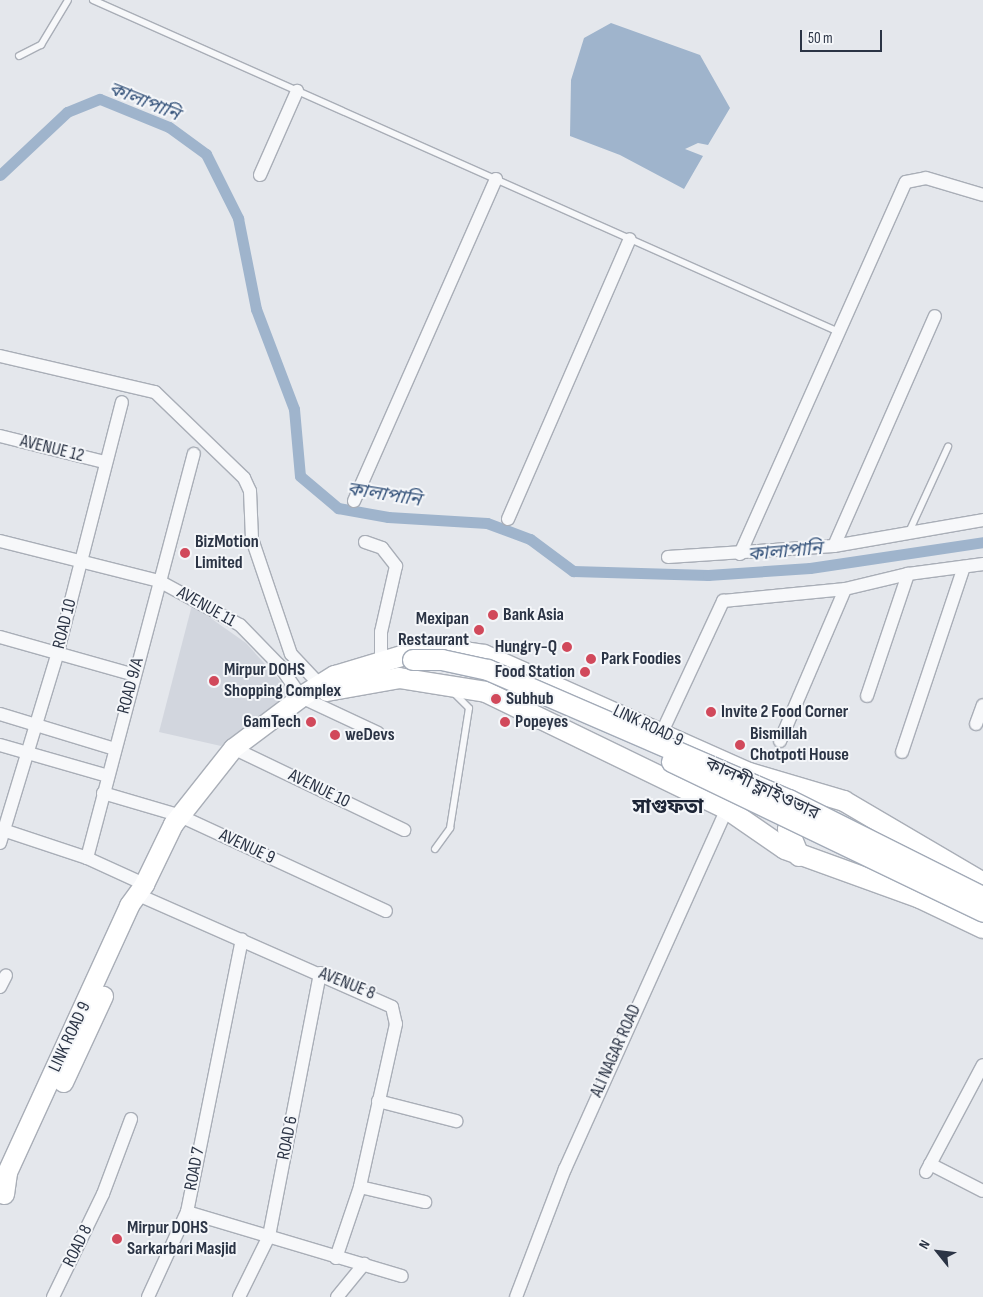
<!DOCTYPE html>
<meta charset="utf-8">
<style>
body{margin:0}
#map{position:relative;width:983px;height:1297px;overflow:hidden;background:#e4e7ec;font-family:"Sofia Sans Condensed","Noto Sans Bengali",sans-serif}
div>[style]{position:absolute}
.built>*{inset:0;background:#d2d6de}
.water>*{inset:0;background:#9fb4cc}
.canal>*{height:11px;margin:-5.5px;padding:0 5.5px;transform-origin:5.5px;border-radius:5.5px;background:#9fb4cc}
.roads{filter:drop-shadow(1px 0 #a9aeb7) drop-shadow(-1px 0 #a9aeb7) drop-shadow(0 1px #a9aeb7) drop-shadow(0 -1px #a9aeb7)}
.lane>*{height:6px;margin:-3px;padding:0 3px;transform-origin:3px;border-radius:3px;background:#f7f8fa}
.street>*{height:12px;margin:-6px;padding:0 6px;transform-origin:6px;border-radius:6px;background:#f7f8fa}
.secondary>*{height:19px;margin:-9.5px;padding:0 9.5px;transform-origin:9.5px;border-radius:9.5px;background:#fff}
.primary>*{height:20px;margin:-10px;padding:0 10px;transform-origin:10px;border-radius:10px;background:#fff}
.bridges{filter:drop-shadow(1px 0 #a3abb8) drop-shadow(-1px 0 #a3abb8) drop-shadow(0 1px #a3abb8) drop-shadow(0 -1px #a3abb8)}
.primary-bridge>*{height:20px;margin:-10px;padding:0 10px;transform-origin:10px;border-radius:10px;background:#fff}
.dots>*{width:14px;height:14px;translate:-50% -50%;box-sizing:border-box;border:2px solid #f4f6f9;border-radius:50%}
span{translate:-50% -50%;white-space:nowrap;text-align:center;line-height:1.15;-webkit-text-stroke:4px #f4f6f9;paint-order:stroke}
.street-label{font-size:18px;color:#2b3445}
.poi-label{font-size:18px;color:#2b3445;font-weight:700}
.left{translate:0 -50%;text-align:left}
.right{translate:-100% -50%;text-align:right}
.water-label{font-size:19px;color:#34527a;font-style:italic}
.quarter-label{font-size:20px;color:#1d2536;font-weight:700}
.north{position:absolute;left:913px;top:1227px;width:50px;height:50px;-webkit-text-stroke:4px #f4f6f9;paint-order:stroke;rotate:299deg;font-size:14px;font-weight:700;line-height:20px;text-align:center;color:#2b3445}
.north::after{content:'';display:block;margin:auto;width:18px;height:22px;background:#2b3445;clip-path:polygon(50% 0,100% 100%,50% 72%,0 100%)}
.scale{position:absolute;left:800px;top:30px;width:82px;height:22px;box-sizing:border-box;border:2px solid #2b3445;border-top:0;padding-left:6px;font-size:15px;line-height:18px;white-space:nowrap;color:#2b3445;-webkit-text-stroke:4px #f4f6f9;paint-order:stroke}
</style>
<div id="map">
<div class="built">
<i style="clip-path:polygon(192px 605px,246px 643px,291px 693px,221px 746px,159px 732px)"></i>
</div>
<div class="water">
<i style="clip-path:polygon(611px 23px,700px 55px,730px 108px,708px 145px,698px 143px,685px 149px,703px 156px,684px 189px,620px 155px,570px 136px,571px 80px,584px 38px)"></i>
</div>
<div class="canal">
<i style="left:0;top:175px;width:92px;rotate:-43.2deg"></i>
<i style="left:67px;top:112px;width:35px;rotate:-22deg"></i>
<i style="left:100px;top:99px;width:74px;rotate:22.1deg"></i>
<i style="left:169px;top:127px;width:46px;rotate:36.1deg"></i>
<i style="left:206px;top:154px;width:72px;rotate:63.4deg"></i>
<i style="left:238px;top:218px;width:93px;rotate:78.8deg"></i>
<i style="left:256px;top:309px;width:107px;rotate:69.2deg"></i>
<i style="left:294px;top:409px;width:67px;rotate:84.9deg"></i>
<i style="left:300px;top:476px;width:50px;rotate:40.1deg"></i>
<i style="left:338px;top:508px;width:51px;rotate:10.2deg"></i>
<i style="left:388px;top:517px;width:99px;rotate:3.5deg"></i>
<i style="left:487px;top:523px;width:46px;rotate:20.4deg"></i>
<i style="left:530px;top:539px;width:54px;rotate:36.7deg"></i>
<i style="left:573px;top:571px;width:135px;rotate:1.7deg"></i>
<i style="left:708px;top:575px;width:102px;rotate:-3.9deg"></i>
<i style="left:810px;top:568px;width:175px;rotate:-8.5deg"></i>
</div>
<div class="roads">
<div class="lane">
<i style="left:93px;top:0;width:817px;rotate:23.99deg"></i>
<i style="left:19px;top:56px;width:25px;rotate:-27deg"></i>
<i style="left:41px;top:45px;width:52px;rotate:-59deg"></i>
<i style="left:909px;top:532px;width:94px;rotate:-65.4deg"></i>
<i style="left:435px;top:849px;width:26px;rotate:-54deg"></i>
<i style="left:450px;top:828px;width:121px;rotate:-81deg"></i>
<i style="left:469px;top:708px;width:20px;rotate:-135deg"></i>
</div>
<div class="street">
<i style="left:260px;top:175px;width:92px;rotate:-66.2deg"></i>
<i style="left:0;top:356px;width:159px;rotate:13.1deg"></i>
<i style="left:155px;top:392px;width:124px;rotate:44deg"></i>
<i style="left:244px;top:478px;width:14px;rotate:65deg"></i>
<i style="left:250px;top:491px;width:48px;rotate:87.6deg"></i>
<i style="left:252px;top:539px;width:121px;rotate:71.3deg"></i>
<i style="left:291px;top:654px;width:42px;rotate:46.9deg"></i>
<i style="left:0;top:436px;width:107px;rotate:14deg"></i>
<i style="left:354px;top:501px;width:352px;rotate:-66.2deg"></i>
<i style="left:508px;top:519px;width:305px;rotate:-66.5deg"></i>
<i style="left:0;top:541px;width:164px;rotate:14.1deg"></i>
<i style="left:159px;top:581px;width:92px;rotate:28.5deg"></i>
<i style="left:240px;top:625px;width:56px;rotate:45.7deg"></i>
<i style="left:279px;top:665px;width:39px;rotate:55deg"></i>
<i style="left:301px;top:697px;width:85px;rotate:25.1deg"></i>
<i style="left:365px;top:542px;width:18px;rotate:19deg"></i>
<i style="left:382px;top:548px;width:23px;rotate:52deg"></i>
<i style="left:396px;top:566px;width:68px;rotate:102.8deg"></i>
<i style="left:381px;top:632px;width:29px;rotate:90deg"></i>
<i style="left:834px;top:546px;width:251px;rotate:-66.3deg"></i>
<i style="left:740px;top:554px;width:407px;rotate:-66deg"></i>
<i style="left:906px;top:182px;width:20px;rotate:-11deg"></i>
<i style="left:926px;top:178px;width:59px;rotate:16.6deg"></i>
<i style="left:668px;top:557px;width:166px;rotate:-3.8deg"></i>
<i style="left:834px;top:546px;width:151px;rotate:-9.9deg"></i>
<i style="left:0;top:637px;width:139px;rotate:15.8deg"></i>
<i style="left:867px;top:696px;width:129px;rotate:-71.4deg"></i>
<i style="left:0;top:714px;width:120px;rotate:16.9deg"></i>
<i style="left:976px;top:724px;width:20px;rotate:-70deg"></i>
<i style="left:662px;top:732px;width:145px;rotate:-65deg"></i>
<i style="left:723px;top:601px;width:123px;rotate:-5.6deg"></i>
<i style="left:845px;top:589px;width:65px;rotate:-13.4deg"></i>
<i style="left:908px;top:574px;width:76px;rotate:-7.6deg"></i>
<i style="left:780px;top:741px;width:165px;rotate:-66.8deg"></i>
<i style="left:0;top:745px;width:112px;rotate:16deg"></i>
<i style="left:233px;top:748px;width:190px;rotate:25.6deg"></i>
<i style="left:902px;top:752px;width:195px;rotate:-71.5deg"></i>
<i style="left:103px;top:793px;width:78px;rotate:16.3deg"></i>
<i style="left:178px;top:815px;width:229px;rotate:24.8deg"></i>
<i style="left:0;top:829px;width:92px;rotate:18.4deg"></i>
<i style="left:0;top:843px;width:196px;rotate:-73.1deg"></i>
<i style="left:57px;top:655px;width:261px;rotate:-75.6deg"></i>
<i style="left:144px;top:884px;width:63px;rotate:-155.5deg"></i>
<i style="left:87px;top:858px;width:418px;rotate:-75.2deg"></i>
<i style="left:143px;top:897px;width:272px;rotate:23.8deg"></i>
<i style="left:392px;top:1007px;width:17px;rotate:77deg"></i>
<i style="left:396px;top:1024px;width:167px;rotate:102.5deg"></i>
<i style="left:360px;top:1187px;width:75px;rotate:108.7deg"></i>
<i style="left:0;top:987px;width:13px;rotate:-63deg"></i>
<i style="left:378px;top:1101px;width:81px;rotate:14.4deg"></i>
<i style="left:930px;top:1164px;width:59px;rotate:27deg"></i>
<i style="left:926px;top:1172px;width:121px;rotate:-62deg"></i>
<i style="left:360px;top:1187px;width:67px;rotate:13deg"></i>
<i style="left:187px;top:1212px;width:224px;rotate:16.6deg"></i>
<i style="left:53px;top:1297px;width:114px;rotate:-64.1deg"></i>
<i style="left:103px;top:1194px;width:80px;rotate:-69.5deg"></i>
<i style="left:148px;top:1297px;width:94px;rotate:-65.4deg"></i>
<i style="left:187px;top:1212px;width:278px;rotate:-78.6deg"></i>
<i style="left:239px;top:1297px;width:68px;rotate:-63.8deg"></i>
<i style="left:269px;top:1236px;width:268px;rotate:-79deg"></i>
<i style="left:337px;top:1297px;width:43px;rotate:-50.7deg"></i>
<i style="left:516px;top:1297px;width:137px;rotate:-69.1deg"></i>
<i style="left:565px;top:1169px;width:395px;rotate:-65.8deg"></i>
</div>
<div class="secondary">
<i style="left:63px;top:1082px;width:95px;rotate:-65.1deg"></i>
<i style="left:4px;top:1194px;width:22px;rotate:-82deg"></i>
<i style="left:7px;top:1172px;width:294px;rotate:-65.4deg"></i>
<i style="left:129px;top:905px;width:26px;rotate:-54deg"></i>
<i style="left:144px;top:884px;width:67px;rotate:-64.2deg"></i>
<i style="left:173px;top:824px;width:97px;rotate:-51.7deg"></i>
<i style="left:233px;top:748px;width:85px;rotate:-36.9deg"></i>
</div>
<div class="primary">
<i style="left:327px;top:691px;width:73px;rotate:-10.2deg"></i>
<i style="left:399px;top:678px;width:88px;rotate:9.1deg"></i>
<i style="left:486px;top:692px;width:268px;rotate:25.9deg"></i>
<i style="left:727px;top:809px;width:70px;rotate:34.6deg"></i>
<i style="left:785px;top:849px;width:144px;rotate:19.9deg"></i>
<i style="left:920px;top:898px;width:70px;rotate:25.5deg"></i>
<i style="left:301px;top:697px;width:40px;rotate:-32deg"></i>
<i style="left:335px;top:676px;width:84px;rotate:-16.7deg"></i>
<i style="left:415px;top:652px;width:29px;rotate:-6deg"></i>
<i style="left:444px;top:649px;width:40px;rotate:8.5deg"></i>
<i style="left:484px;top:655px;width:290px;rotate:24deg"></i>
<i style="left:749px;top:773px;width:99px;rotate:16.4deg"></i>
<i style="left:844px;top:801px;width:161px;rotate:30.5deg"></i>
<i style="left:799px;top:856px;width:29px;rotate:-112deg"></i>
<i style="left:788px;top:829px;width:27px;rotate:-62deg"></i>
</div>
</div>
<div class="bridges">
<div class="primary-bridge">
<i style="left:413px;top:660px;width:29px"></i>
<i style="left:442px;top:660px;width:47px;rotate:12.3deg"></i>
<i style="left:488px;top:670px;width:328px;rotate:23.4deg"></i>
<i style="left:789px;top:800px;width:217px;rotate:26.6deg"></i>
<i style="left:672px;top:762px;width:345px;rotate:25.7deg"></i>
</div>
</div>
<div class="dots">
<i style="left:185px;top:553px;background:#d1495b"></i>
<i style="left:493px;top:615px;background:#d1495b"></i>
<i style="left:479px;top:630px;background:#d1495b"></i>
<i style="left:567px;top:647px;background:#d1495b"></i>
<i style="left:591px;top:659px;background:#d1495b"></i>
<i style="left:585px;top:672px;background:#d1495b"></i>
<i style="left:214px;top:681px;background:#d1495b"></i>
<i style="left:496px;top:699px;background:#d1495b"></i>
<i style="left:711px;top:712px;background:#d1495b"></i>
<i style="left:311px;top:722px;background:#d1495b"></i>
<i style="left:505px;top:722px;background:#d1495b"></i>
<i style="left:335px;top:735px;background:#d1495b"></i>
<i style="left:740px;top:745px;background:#d1495b"></i>
<i style="left:117px;top:1239px;background:#d1495b"></i>
</div>
<div class="street-label">
<span style="left:52px;top:449px;rotate:14deg">AVENUE 12</span>
<span style="left:206px;top:607px;rotate:29deg">AVENUE 11</span>
<span style="left:65px;top:624px;rotate:-76deg">ROAD 10</span>
<span style="left:131px;top:686px;rotate:-75deg">ROAD 9/A</span>
<span style="left:648px;top:726px;rotate:25deg">LINK ROAD 9</span>
<span style="left:319px;top:789px;rotate:26deg">AVENUE 10</span>
<span style="left:762px;top:789px;rotate:25deg">কালশী ফ্লাইওভার</span>
<span style="left:247px;top:847px;rotate:25deg">AVENUE 9</span>
<span style="left:347px;top:984px;rotate:22deg">AVENUE 8</span>
<span style="left:70px;top:1037px;rotate:-65deg">LINK ROAD 9</span>
<span style="left:616px;top:1051px;rotate:-66deg">ALI NAGAR ROAD</span>
<span style="left:288px;top:1138px;rotate:-79deg">ROAD 6</span>
<span style="left:195px;top:1169px;rotate:-79deg">ROAD 7</span>
<span style="left:78px;top:1246px;rotate:-64deg">ROAD 8</span>
</div>
<div class="poi-label">
<span class="left" style="left:195px;top:553px">BizMotion<br>Limited</span>
<span class="left" style="left:503px;top:615px">Bank Asia</span>
<span class="right" style="left:469px;top:630px">Mexipan<br>Restaurant</span>
<span class="right" style="left:557px;top:647px">Hungry-Q</span>
<span class="left" style="left:601px;top:659px">Park Foodies</span>
<span class="left" style="left:224px;top:681px">Mirpur DOHS<br>Shopping Complex</span>
<span class="right" style="left:575px;top:672px">Food Station</span>
<span class="left" style="left:506px;top:699px">Subhub</span>
<span class="left" style="left:721px;top:712px">Invite 2 Food Corner</span>
<span class="right" style="left:301px;top:722px">6amTech</span>
<span class="left" style="left:515px;top:722px">Popeyes</span>
<span class="left" style="left:345px;top:735px">weDevs</span>
<span class="left" style="left:750px;top:745px">Bismillah<br>Chotpoti House</span>
<span class="left" style="left:127px;top:1239px">Mirpur DOHS<br>Sarkarbari Masjid</span>
</div>
<div class="water-label">
<span style="left:144px;top:102px;rotate:22deg">কালাপানি</span>
<span style="left:384px;top:495px;rotate:9deg">কালাপানি</span>
<span style="left:785px;top:552px;rotate:-5deg">কালাপানি</span>
</div>
<div class="quarter-label">
<span style="left:668px;top:807px">সাগুফতা</span>
</div>
<div class="north">N</div>
<div class="scale">50 m</div>
</div>
